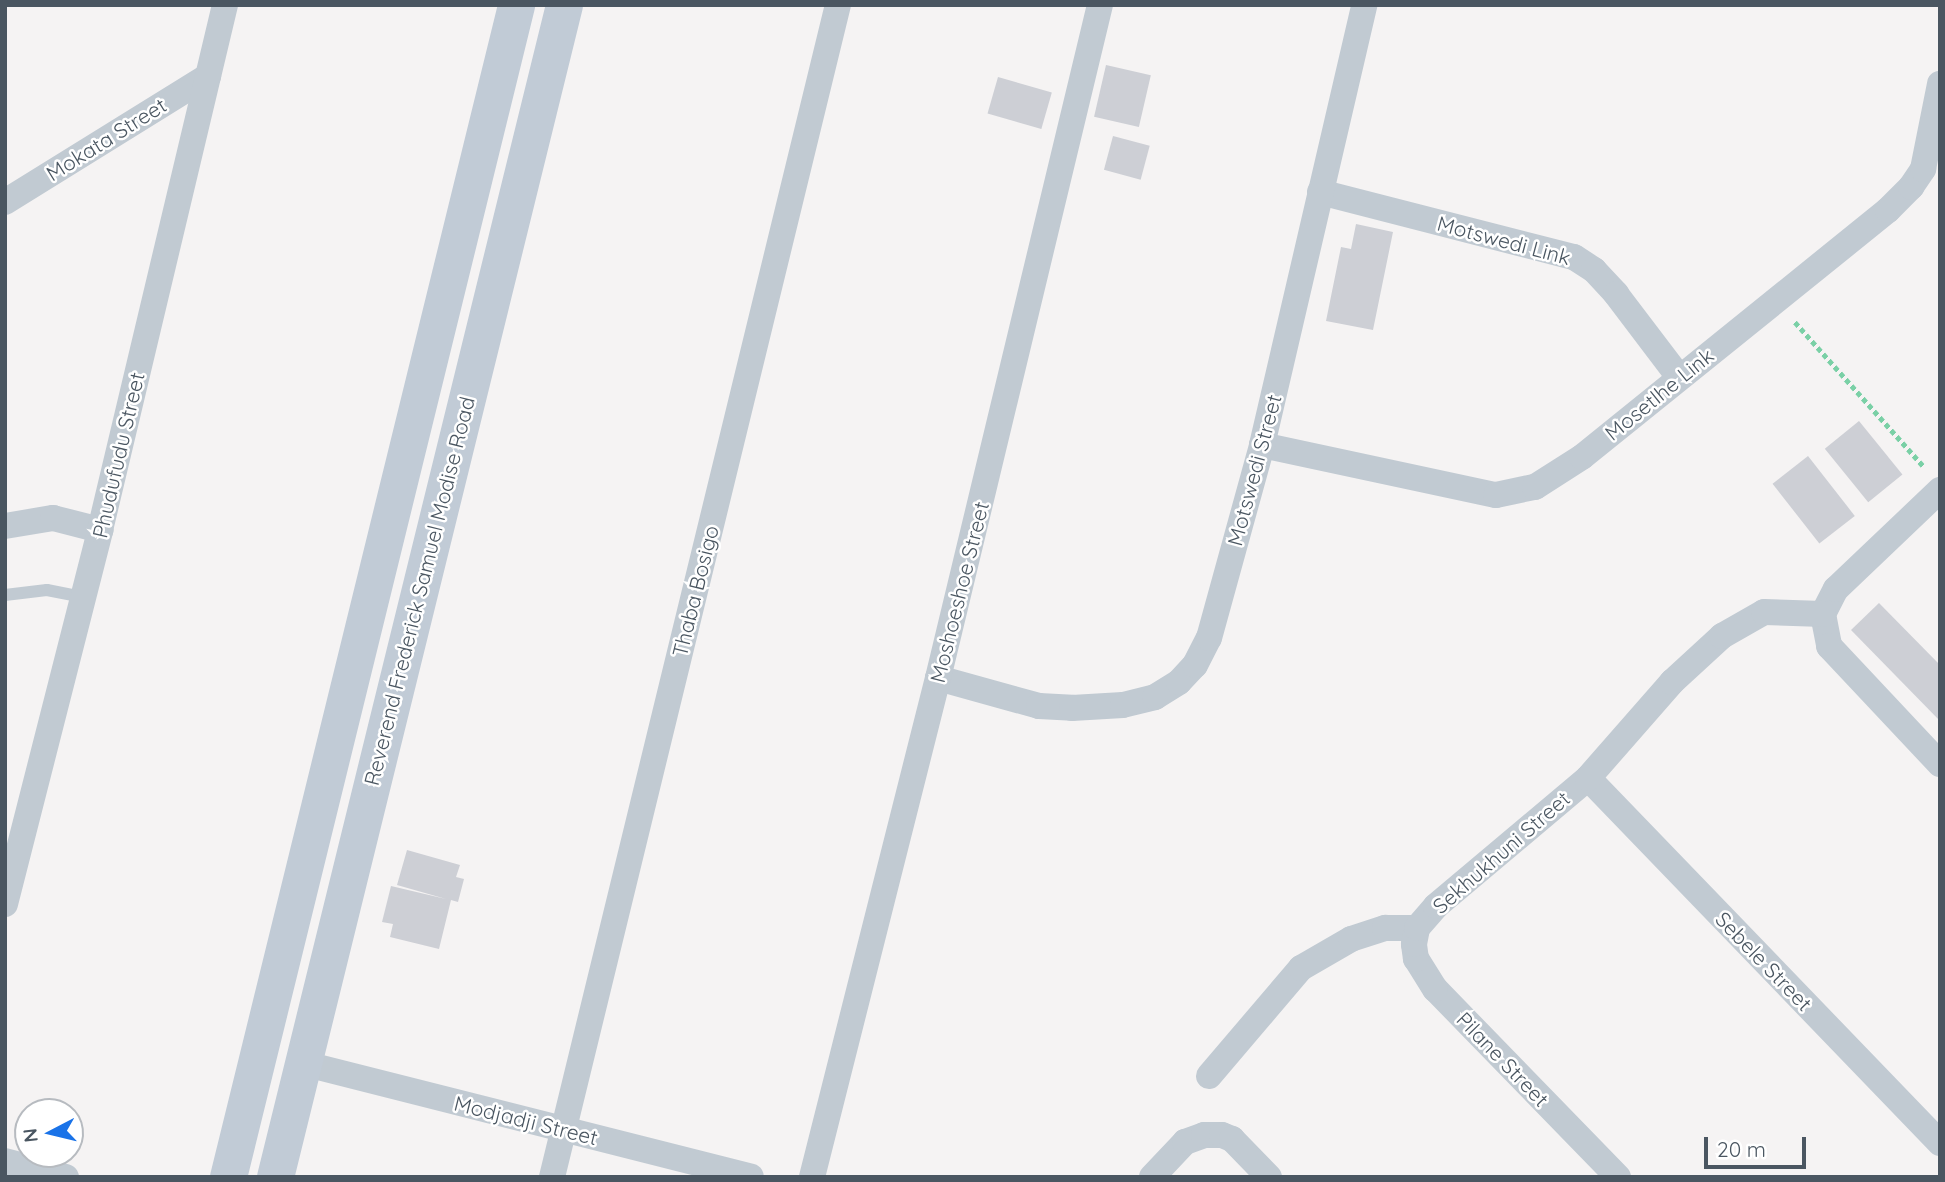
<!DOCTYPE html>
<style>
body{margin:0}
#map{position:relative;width:1945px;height:1182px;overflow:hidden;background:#f5f3f3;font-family:Quicksand,sans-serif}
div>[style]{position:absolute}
.building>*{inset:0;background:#cdcfd5;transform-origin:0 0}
.path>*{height:4.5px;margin-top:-2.25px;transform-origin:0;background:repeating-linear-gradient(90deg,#7ad0a6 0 5px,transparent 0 8.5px)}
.service>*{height:12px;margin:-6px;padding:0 6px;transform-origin:6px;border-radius:6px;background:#c1cad2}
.minor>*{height:26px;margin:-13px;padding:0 13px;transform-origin:13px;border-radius:13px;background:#c1cad2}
.secondary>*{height:37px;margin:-18.5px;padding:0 18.5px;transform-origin:18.5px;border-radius:18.5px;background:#c1cbd6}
span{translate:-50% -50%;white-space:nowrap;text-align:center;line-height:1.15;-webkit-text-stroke:5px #fff;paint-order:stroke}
.street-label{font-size:21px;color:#4a5661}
.frame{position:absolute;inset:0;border:7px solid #4a5661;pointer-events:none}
.north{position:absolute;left:14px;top:1098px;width:70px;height:70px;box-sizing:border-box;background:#fff;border:2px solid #b7bbc0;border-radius:50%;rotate:263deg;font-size:19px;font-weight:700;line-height:28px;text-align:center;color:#4a5661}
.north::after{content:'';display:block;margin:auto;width:24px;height:32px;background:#1a73e8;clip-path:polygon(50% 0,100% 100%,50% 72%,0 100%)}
.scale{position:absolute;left:1704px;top:1137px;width:102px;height:32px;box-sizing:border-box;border:4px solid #4a5661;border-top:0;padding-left:9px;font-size:21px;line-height:24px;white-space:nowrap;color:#4a5661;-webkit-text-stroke:5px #fff;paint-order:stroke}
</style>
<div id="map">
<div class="building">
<i style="left:1106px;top:65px;width:46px;height:53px;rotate:13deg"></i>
<i style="left:998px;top:77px;width:56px;height:38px;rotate:16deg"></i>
<i style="left:1113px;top:136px;width:38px;height:35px;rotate:15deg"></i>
<i style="clip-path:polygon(1356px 224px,1393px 232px,1373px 330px,1326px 321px,1341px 247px,1351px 249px)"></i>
<i style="left:1859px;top:421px;width:69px;height:44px;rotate:51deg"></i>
<i style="left:1808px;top:456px;width:76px;height:45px;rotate:52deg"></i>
<i style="clip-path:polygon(1879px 603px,1940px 665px,1940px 721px,1851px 630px)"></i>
<i style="clip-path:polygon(407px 850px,460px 865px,456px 877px,464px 879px,458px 902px,451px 900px,439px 949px,390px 937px,393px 924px,382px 922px,391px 886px,446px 899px,397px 885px)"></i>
</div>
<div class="path">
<i style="left:1795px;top:322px;width:194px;rotate:48.3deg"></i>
</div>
<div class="service">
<i style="left:5px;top:595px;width:42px;rotate:-6.8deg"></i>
<i style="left:47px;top:590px;width:37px;rotate:11deg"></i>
</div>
<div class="minor">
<i style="left:1320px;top:192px;width:262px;rotate:14.4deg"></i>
<i style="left:1574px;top:257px;width:24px;rotate:33deg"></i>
<i style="left:1594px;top:270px;width:33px;rotate:47deg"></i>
<i style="left:1616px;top:294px;width:104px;rotate:52.8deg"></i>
<i style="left:5px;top:202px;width:239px;rotate:-31.8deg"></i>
<i style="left:1262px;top:445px;width:239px;rotate:12.1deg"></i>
<i style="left:1496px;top:495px;width:40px;rotate:-12deg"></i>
<i style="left:1535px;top:487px;width:56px;rotate:-32.6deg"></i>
<i style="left:1582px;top:457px;width:393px;rotate:-38.9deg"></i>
<i style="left:1888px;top:210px;width:33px;rotate:-45deg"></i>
<i style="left:1911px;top:187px;width:22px;rotate:-56deg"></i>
<i style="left:1923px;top:169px;width:87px;rotate:-78.7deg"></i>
<i style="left:5px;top:526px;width:49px;rotate:-9.5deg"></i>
<i style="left:53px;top:518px;width:49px;rotate:14.3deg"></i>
<i style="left:1823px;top:614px;width:33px;rotate:79deg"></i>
<i style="left:1829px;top:646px;width:162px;rotate:46.8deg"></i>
<i style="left:1823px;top:614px;width:28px;rotate:-63deg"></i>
<i style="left:1836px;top:589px;width:144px;rotate:-43.6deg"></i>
<i style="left:938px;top:678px;width:105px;rotate:15.5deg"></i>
<i style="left:1039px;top:706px;width:33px;rotate:3deg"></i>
<i style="left:1072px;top:708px;width:51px;rotate:-3.4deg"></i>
<i style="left:1123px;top:705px;width:33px;rotate:-14deg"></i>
<i style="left:1155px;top:697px;width:28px;rotate:-32deg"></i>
<i style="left:1179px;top:682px;width:23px;rotate:-47deg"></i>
<i style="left:1195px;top:665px;width:30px;rotate:-63deg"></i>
<i style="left:1209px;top:638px;width:200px;rotate:-74.6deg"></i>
<i style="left:1262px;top:445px;width:452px;rotate:-76.9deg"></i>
<i style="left:1588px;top:778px;width:507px;rotate:46.04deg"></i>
<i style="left:5px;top:904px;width:386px;rotate:-75.7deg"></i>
<i style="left:100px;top:530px;width:540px;rotate:-76.61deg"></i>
<i style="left:302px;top:1063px;width:463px;rotate:14.2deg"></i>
<i style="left:1209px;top:1076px;width:142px;rotate:-49.6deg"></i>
<i style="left:1301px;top:968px;width:58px;rotate:-30.1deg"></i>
<i style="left:1351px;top:939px;width:36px;rotate:-18deg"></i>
<i style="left:1385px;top:928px;width:32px"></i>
<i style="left:5px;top:1161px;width:63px;rotate:14.7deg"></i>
<i style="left:552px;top:1177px;width:1206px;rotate:-76.29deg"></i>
<i style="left:812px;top:1177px;width:515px;rotate:-75.83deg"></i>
<i style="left:938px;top:678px;width:692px;rotate:-76.47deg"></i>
<i style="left:1152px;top:1177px;width:48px;rotate:-46.7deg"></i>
<i style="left:1185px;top:1142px;width:20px;rotate:-20deg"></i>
<i style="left:1204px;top:1135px;width:18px"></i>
<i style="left:1222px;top:1135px;width:11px;rotate:22deg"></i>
<i style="left:1232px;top:1139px;width:53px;rotate:45.8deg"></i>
<i style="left:1618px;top:1177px;width:262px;rotate:-134.2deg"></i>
<i style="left:1435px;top:989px;width:36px;rotate:-122deg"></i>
<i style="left:1416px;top:959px;width:15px;rotate:-98deg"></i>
<i style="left:1414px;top:944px;width:16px;rotate:-79deg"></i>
<i style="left:1417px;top:928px;width:29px;rotate:-49deg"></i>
<i style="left:1436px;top:906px;width:199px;rotate:-40.1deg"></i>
<i style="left:1588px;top:778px;width:128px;rotate:-48.8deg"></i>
<i style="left:1672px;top:682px;width:68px;rotate:-42.6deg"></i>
<i style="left:1722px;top:636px;width:48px;rotate:-29.7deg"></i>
<i style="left:1764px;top:612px;width:59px;rotate:1.9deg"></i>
</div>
<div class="secondary">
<i style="left:228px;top:1177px;width:1207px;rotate:-76.19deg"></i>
<i style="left:275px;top:1177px;width:1207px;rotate:-76.15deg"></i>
</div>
<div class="street-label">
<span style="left:106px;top:139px;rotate:-32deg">Mokata Street</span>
<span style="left:1504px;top:240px;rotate:15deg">Motswedi Link</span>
<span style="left:1659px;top:394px;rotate:-39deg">Mosetlhe Link</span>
<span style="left:118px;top:455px;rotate:-77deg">Phudufudu Street</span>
<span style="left:1254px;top:470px;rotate:-75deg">Motswedi Street</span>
<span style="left:419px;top:591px;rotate:-76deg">Reverend Frederick Samuel Modise Road</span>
<span style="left:695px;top:591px;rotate:-76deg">Thaba Bosigo</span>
<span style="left:959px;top:592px;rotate:-76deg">Moshoeshoe Street</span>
<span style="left:1501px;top:852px;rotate:-41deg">Sekhukhuni Street</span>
<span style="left:1764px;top:961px;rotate:46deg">Sebele Street</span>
<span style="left:1503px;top:1059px;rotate:46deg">Pilane Street</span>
<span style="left:526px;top:1120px;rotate:14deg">Modjadji Street</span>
</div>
<div class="frame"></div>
<div class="north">N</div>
<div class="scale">20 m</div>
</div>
